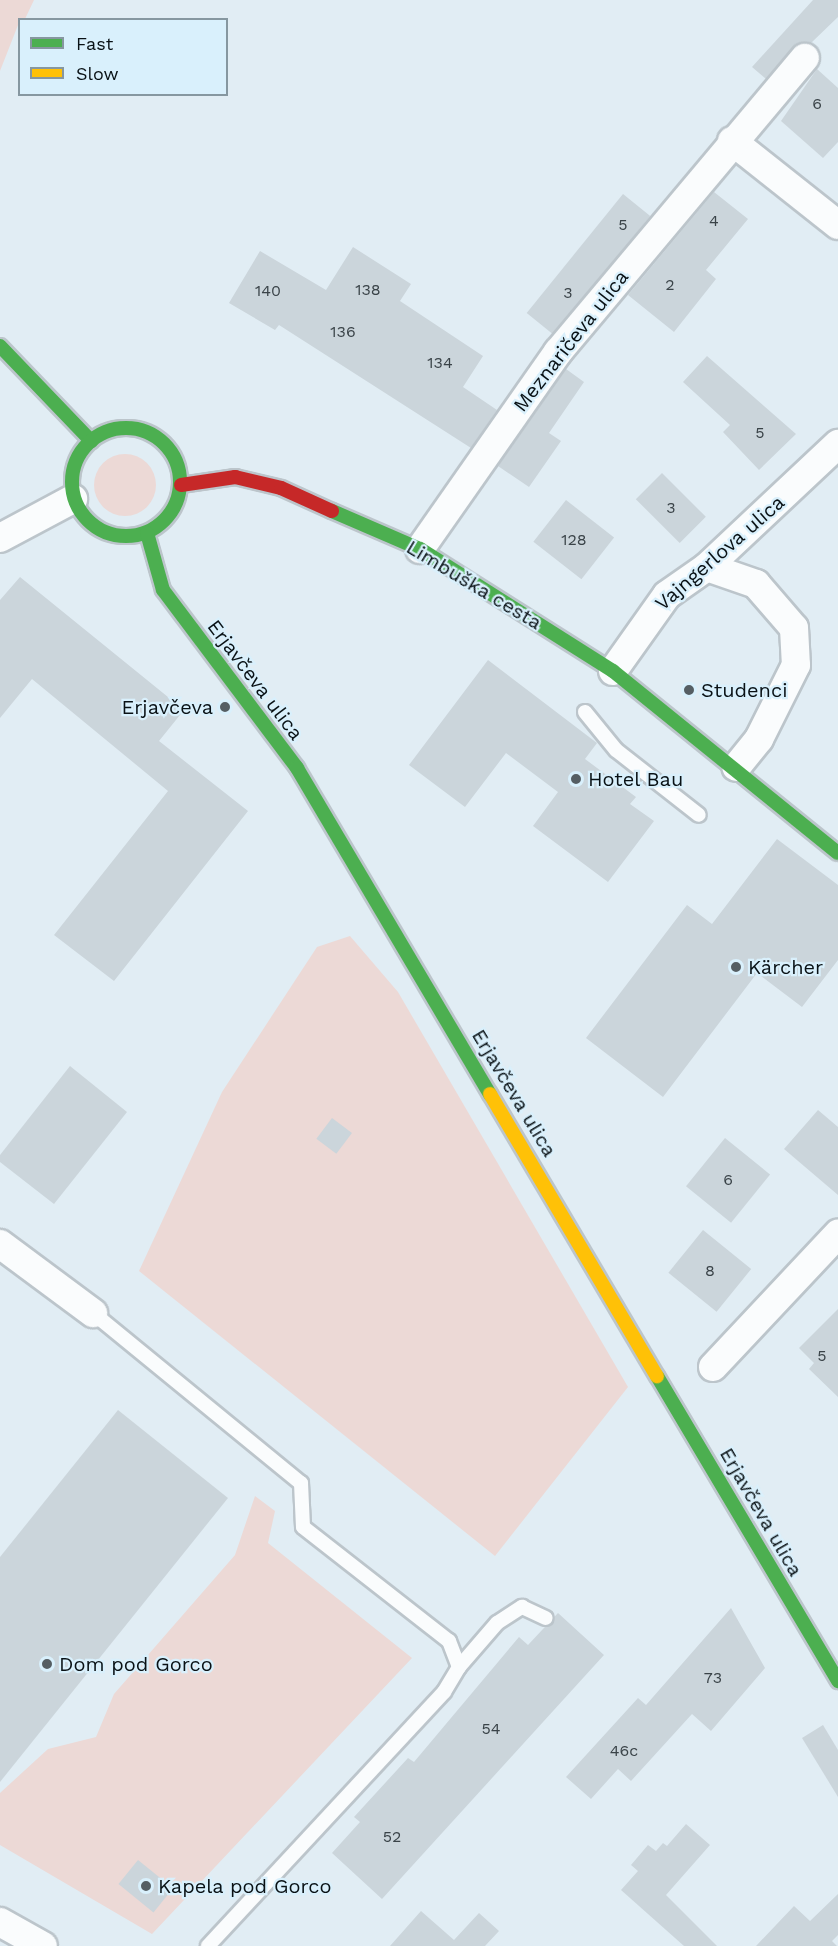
<!DOCTYPE html>
<meta charset="utf-8">
<style>
body{margin:0}
#map{position:relative;width:838px;height:1946px;overflow:hidden;background:#e1edf4;font-family:"Work Sans",sans-serif}
div>[style]{position:absolute}
.green>*{inset:0;background:#ecd9d6}
.round{border-radius:50%}
.building>*{inset:0;background:#cbd5db;transform-origin:0 0}
.roads{filter:drop-shadow(2px 0 #bcc5cb) drop-shadow(-2px 0 #bcc5cb) drop-shadow(0 2px #bcc5cb) drop-shadow(0 -2px #bcc5cb)}
.lane>*{height:14px;margin:-7px;padding:0 7px;transform-origin:7px;border-radius:7px;background:#fafcfd}
.street>*{height:28px;margin:-14px;padding:0 14px;transform-origin:14px;border-radius:14px;background:#fafcfd}
.fast>*{height:14px;margin:-7px;padding:0 7px;transform-origin:7px;border-radius:7px;background:#4caf50}
.fast>.ring{margin:-7px;padding:0;box-sizing:content-box;background:none;border:14px solid #4caf50;border-radius:50%}
.slow>*{height:14px;margin:-7px;padding:0 7px;transform-origin:7px;border-radius:7px;background:#ffc107}
.jam>*{height:14px;margin:-7px;padding:0 7px;transform-origin:7px;border-radius:7px;background:#c62828}
.dots>*{width:16px;height:16px;translate:-50% -50%;box-sizing:border-box;border:3px solid #d9f0fc;border-radius:50%}
span{translate:-50% -50%;white-space:nowrap;text-align:center;line-height:1.15;-webkit-text-stroke:4.5px #d9f0fc;paint-order:stroke}
.number-label{font-size:16px;color:#3a4348}
.number-label span{-webkit-text-stroke-width:0}
.street-label{font-size:20px;color:#091115}
.poi-label{font-size:20px;color:#091115}
.left{translate:0 -50%;text-align:left}
.right{translate:-100% -50%;text-align:right}
.legend{position:absolute;left:18px;top:18px;width:210px;height:78px;box-sizing:border-box;background:#d9f0fc;border:2px solid #8697a0;margin:0;padding:8px 10px;list-style:none;font-size:18px;color:#091115}
.legend li{display:flex;align-items:center;gap:12px;height:30px}
.legend b{width:30px;border:2px solid #8697a0}
</style>
<div id="map">
<div class="green">
<i style="clip-path:polygon(0 0,34px 0,25px 19px,20px 20px,0 71px)"></i>
<i class="round" style="left:94px;top:454px;width:62px;height:62px"></i>
<i style="clip-path:polygon(350px 936px,398px 992px,628px 1387px,495px 1556px,139px 1271px,222px 1092px,317px 947px)"></i>
<i style="clip-path:polygon(255px 1496px,275px 1511px,268px 1543px,412px 1658px,152px 1934px,0 1845px,0 1793px,48px 1749px,96px 1737px,114px 1694px,235px 1555px)"></i>
</div>
<div class="building">
<i style="clip-path:polygon(813px 0,838px 0,838px 17px,811px 43px,793px 47px,766px 79px,752px 67px)"></i>
<i style="clip-path:polygon(817px 69px,838px 88px,838px 142px,823px 158px,781px 121px)"></i>
<i style="clip-path:polygon(714px 192px,748px 219px,706px 270px,716px 279px,674px 332px,628px 295px)"></i>
<i style="left:623px;top:194px;width:35px;height:153px;rotate:39deg"></i>
<i style="clip-path:polygon(353px 247px,411px 284px,400px 301px,483px 356px,463px 387px,497px 410px,471px 448px,279px 325px,275px 330px,229px 303px,260px 251px,326px 290px)"></i>
<i style="clip-path:polygon(707px 356px,796px 434px,759px 470px,723px 432px,730px 425px,683px 382px)"></i>
<i style="clip-path:polygon(566px 369px,584px 382px,549px 433px,561px 441px,529px 487px,498px 466px)"></i>
<i style="left:662px;top:473px;width:62px;height:37px;rotate:45deg"></i>
<i style="left:566px;top:500px;width:61px;height:53px;rotate:38deg"></i>
<i style="clip-path:polygon(20px 577px,184px 710px,159px 741px,248px 811px,114px 981px,54px 935px,168px 791px,32px 679px,0 718px,0 600px)"></i>
<i style="clip-path:polygon(488px 660px,597px 743px,585px 759px,636px 797px,630px 804px,654px 821px,608px 882px,533px 826px,558px 792px,506px 753px,465px 807px,409px 765px)"></i>
<i style="clip-path:polygon(777px 839px,838px 885px,838px 960px,802px 1007px,757px 973px,663px 1097px,586px 1038px,687px 905px,712px 924px)"></i>
<i style="clip-path:polygon(70px 1066px,127px 1112px,54px 1204px,0 1162px,0 1155px)"></i>
<i style="clip-path:polygon(818px 1110px,838px 1127px,838px 1195px,784px 1149px)"></i>
<i style="left:332px;top:1118px;width:25px;height:26px;rotate:37deg"></i>
<i style="left:725px;top:1138px;width:58px;height:62px;rotate:39deg"></i>
<i style="left:703px;top:1230px;width:62px;height:55px;rotate:39deg"></i>
<i style="clip-path:polygon(838px 1309px,838px 1397px,809px 1369px,814px 1363px,799px 1348px)"></i>
<i style="clip-path:polygon(118px 1410px,228px 1498px,0 1782px,0 1557px)"></i>
<i style="clip-path:polygon(731px 1608px,765px 1668px,711px 1731px,692px 1714px,631px 1781px,618px 1769px,591px 1799px,566px 1777px,638px 1698px,646px 1705px)"></i>
<i style="clip-path:polygon(558px 1613px,604px 1655px,382px 1899px,332px 1853px,360px 1822px,354px 1817px,408px 1758px,414px 1762px,519px 1637px,528px 1645px)"></i>
<i style="clip-path:polygon(823px 1725px,838px 1750px,838px 1797px,802px 1738px)"></i>
<i style="clip-path:polygon(686px 1824px,710px 1845px,666px 1895px,717px 1946px,684px 1946px,621px 1890px,638px 1871px,631px 1865px,648px 1845px,656px 1851px,663px 1843px,667px 1846px)"></i>
<i style="left:138px;top:1860px;width:45px;height:31px;rotate:39deg"></i>
<i style="clip-path:polygon(838px 1894px,838px 1935px,832px 1941px,837px 1946px,756px 1946px,794px 1906px,810px 1921px)"></i>
<i style="clip-path:polygon(421px 1911px,454px 1940px,479px 1913px,499px 1931px,485px 1946px,390px 1946px)"></i>
</div>
<div class="roads">
<div class="lane">
<i style="left:585px;top:712px;width:49px;rotate:50.8deg"></i>
<i style="left:616px;top:750px;width:105px;rotate:38.1deg"></i>
<i style="left:93px;top:1313px;width:269px;rotate:39.3deg"></i>
<i style="left:301px;top:1483px;width:44px;rotate:87.4deg"></i>
<i style="left:303px;top:1527px;width:185px;rotate:38deg"></i>
<i style="left:449px;top:1641px;width:28px;rotate:69deg"></i>
<i style="left:459px;top:1667px;width:29px;rotate:121deg"></i>
<i style="left:444px;top:1692px;width:347px;rotate:132.9deg"></i>
<i style="left:459px;top:1667px;width:58px;rotate:-49.2deg"></i>
<i style="left:497px;top:1623px;width:30px;rotate:-33deg"></i>
<i style="left:522px;top:1607px;width:26px;rotate:25deg"></i>
</div>
<div class="street">
<i style="left:732px;top:141px;width:135px;rotate:38.4deg"></i>
<i style="left:0;top:538px;width:83px;rotate:-28.1deg"></i>
<i style="left:420px;top:549px;width:241px;rotate:-55deg"></i>
<i style="left:558px;top:352px;width:384px;rotate:-50deg"></i>
<i style="left:707px;top:567px;width:52px;rotate:19.1deg"></i>
<i style="left:756px;top:584px;width:58px;rotate:49.2deg"></i>
<i style="left:794px;top:628px;width:37px;rotate:87deg"></i>
<i style="left:796px;top:665px;width:83px;rotate:116.6deg"></i>
<i style="left:759px;top:739px;width:36px;rotate:129deg"></i>
<i style="left:613px;top:671px;width:93px;rotate:-54.6deg"></i>
<i style="left:667px;top:595px;width:49px;rotate:-35deg"></i>
<i style="left:707px;top:567px;width:180px;rotate:-43.2deg"></i>
<i style="left:0;top:1244px;width:116px;rotate:36.6deg"></i>
<i style="left:713px;top:1367px;width:183px;rotate:-46.8deg"></i>
<i style="left:0;top:1922px;width:49px;rotate:29.2deg"></i>
</div>
<div class="fast">
<i style="left:0;top:346px;width:132px;rotate:46.2deg"></i>
<i class="ring" style="left:72px;top:428px;width:94px;height:94px"></i>
<i style="left:332px;top:511px;width:96px;rotate:23.4deg"></i>
<i style="left:420px;top:549px;width:228px;rotate:32.3deg"></i>
<i style="left:613px;top:671px;width:289px;rotate:39deg"></i>
<i style="left:147px;top:533px;width:59px;rotate:74.3deg"></i>
<i style="left:163px;top:590px;width:223px;rotate:53deg"></i>
<i style="left:297px;top:768px;width:379px;rotate:59.4deg"></i>
<i style="left:657px;top:1376px;width:355px;rotate:59.3deg"></i>
</div>
<div class="slow">
<i style="left:490px;top:1094px;width:328px;rotate:59.4deg"></i>
</div>
<div class="jam">
<i style="left:181px;top:485px;width:55px;rotate:-8.4deg"></i>
<i style="left:235px;top:477px;width:47px;rotate:13.4deg"></i>
<i style="left:281px;top:488px;width:56px;rotate:24.3deg"></i>
</div>
</div>
<div class="dots">
<i style="left:689px;top:690px;background:#555e63"></i>
<i style="left:225px;top:707px;background:#555e63"></i>
<i style="left:576px;top:779px;background:#555e63"></i>
<i style="left:736px;top:967px;background:#555e63"></i>
<i style="left:47px;top:1664px;background:#555e63"></i>
<i style="left:146px;top:1886px;background:#555e63"></i>
</div>
<div class="number-label">
<span style="left:817px;top:104px">6</span>
<span style="left:714px;top:221px">4</span>
<span style="left:623px;top:225px">5</span>
<span style="left:670px;top:285px">2</span>
<span style="left:368px;top:290px">138</span>
<span style="left:268px;top:291px">140</span>
<span style="left:568px;top:293px">3</span>
<span style="left:343px;top:332px">136</span>
<span style="left:440px;top:363px">134</span>
<span style="left:760px;top:433px">5</span>
<span style="left:671px;top:508px">3</span>
<span style="left:574px;top:540px">128</span>
<span style="left:728px;top:1180px">6</span>
<span style="left:710px;top:1271px">8</span>
<span style="left:822px;top:1356px">5</span>
<span style="left:713px;top:1678px">73</span>
<span style="left:491px;top:1729px">54</span>
<span style="left:624px;top:1751px">46c</span>
<span style="left:392px;top:1837px">52</span>
</div>
<div class="street-label">
<span style="left:571px;top:341px;rotate:-52deg">Meznaričeva ulica</span>
<span style="left:720px;top:553px;rotate:-41deg">Vajngerlova ulica</span>
<span style="left:474px;top:585px;rotate:31deg">Limbuška cesta</span>
<span style="left:255px;top:680px;rotate:53deg">Erjavčeva ulica</span>
<span style="left:514px;top:1093px;rotate:59deg">Erjavčeva ulica</span>
<span style="left:761px;top:1512px;rotate:60deg">Erjavčeva ulica</span>
</div>
<div class="poi-label">
<span class="left" style="left:701px;top:690px">Studenci</span>
<span class="right" style="left:213px;top:707px">Erjavčeva</span>
<span class="left" style="left:588px;top:779px">Hotel Bau</span>
<span class="left" style="left:748px;top:967px">Kärcher</span>
<span class="left" style="left:59px;top:1664px">Dom pod Gorco</span>
<span class="left" style="left:158px;top:1886px">Kapela pod Gorco</span>
</div>
<ul class="legend">
<li><b style="height:8px;background:#4caf50"></b>Fast</li>
<li><b style="height:8px;background:#ffc107"></b>Slow</li>
</ul>
</div>
